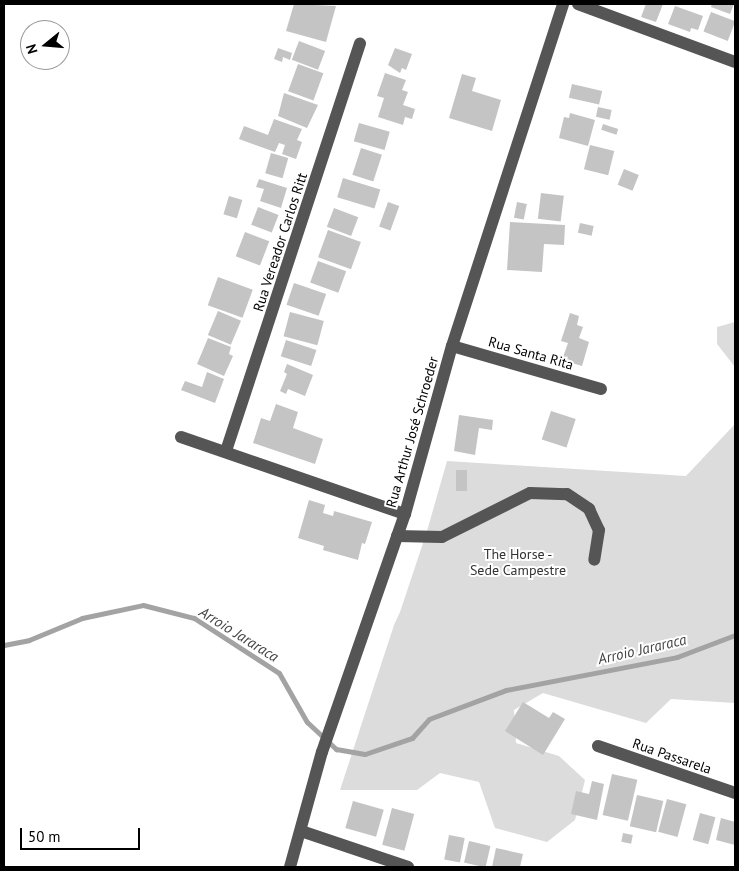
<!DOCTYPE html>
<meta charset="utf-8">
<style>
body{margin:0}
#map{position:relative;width:739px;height:871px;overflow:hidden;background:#fff;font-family:"PT Sans",sans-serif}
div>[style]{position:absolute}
.green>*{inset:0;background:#dcdcdc}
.stream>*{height:5px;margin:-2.5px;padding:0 2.5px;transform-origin:2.5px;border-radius:2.5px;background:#a3a3a3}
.building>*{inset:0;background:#c4c4c4;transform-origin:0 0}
.minor>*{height:12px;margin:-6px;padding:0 6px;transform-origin:6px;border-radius:6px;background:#555}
span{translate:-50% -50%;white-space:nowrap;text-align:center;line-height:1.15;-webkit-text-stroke:4px #fff;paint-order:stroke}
.street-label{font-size:14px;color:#000}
.park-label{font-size:14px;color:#333}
.water-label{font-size:15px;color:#444;font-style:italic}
.frame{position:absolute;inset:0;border:5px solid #000;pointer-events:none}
.north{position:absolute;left:20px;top:20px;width:50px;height:50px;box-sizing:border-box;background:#fff;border:1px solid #999;border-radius:50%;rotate:253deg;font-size:14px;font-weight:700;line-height:20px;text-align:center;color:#000}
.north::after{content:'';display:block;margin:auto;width:18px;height:22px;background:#000;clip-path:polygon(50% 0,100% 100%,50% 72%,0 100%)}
.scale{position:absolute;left:20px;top:828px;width:120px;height:22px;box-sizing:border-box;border:2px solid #000;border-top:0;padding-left:6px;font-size:15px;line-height:18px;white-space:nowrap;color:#000;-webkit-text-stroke:4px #fff;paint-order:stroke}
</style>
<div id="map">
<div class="green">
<i style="clip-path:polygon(735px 322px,735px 367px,717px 344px,717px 327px)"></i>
<i style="clip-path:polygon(735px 424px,735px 703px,671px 699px,646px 723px,543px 693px,514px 710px,516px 743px,559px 756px,585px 780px,575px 820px,547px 842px,495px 828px,479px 782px,440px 773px,417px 790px,340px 790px,394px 625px,400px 612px,427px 531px,447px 461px,686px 476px)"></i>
</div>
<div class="stream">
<i style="left:4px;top:645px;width:25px;rotate:-11deg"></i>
<i style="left:29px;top:640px;width:57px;rotate:-22.5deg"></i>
<i style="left:82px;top:618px;width:62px;rotate:-12deg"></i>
<i style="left:143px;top:605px;width:53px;rotate:14.3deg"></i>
<i style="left:194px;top:618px;width:101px;rotate:32.9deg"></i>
<i style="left:279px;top:673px;width:56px;rotate:60.3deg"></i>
<i style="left:307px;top:722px;width:40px;rotate:43deg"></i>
<i style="left:336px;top:749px;width:29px;rotate:10deg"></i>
<i style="left:365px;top:754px;width:50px;rotate:-18.8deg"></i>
<i style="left:412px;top:738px;width:25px;rotate:-48deg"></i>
<i style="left:429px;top:719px;width:82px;rotate:-20.6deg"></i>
<i style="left:506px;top:690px;width:174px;rotate:-10.9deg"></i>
<i style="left:677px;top:657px;width:62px;rotate:-20.8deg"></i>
</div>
<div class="building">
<i style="clip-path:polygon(294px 4px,336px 6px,326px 42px,286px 31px)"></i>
<i style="clip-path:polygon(646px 4px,663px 4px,656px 22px,641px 17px)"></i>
<i style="clip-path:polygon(712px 4px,734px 4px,730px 14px,711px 7px)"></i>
<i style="clip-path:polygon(675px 6px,703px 16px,698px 30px,691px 28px,690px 32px,668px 24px)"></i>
<i style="left:711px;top:12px;width:26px;height:21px;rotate:21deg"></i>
<i style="left:299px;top:41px;width:28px;height:20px;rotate:21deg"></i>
<i style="clip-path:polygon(278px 48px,292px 53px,290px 60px,283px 57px,282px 62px,274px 59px)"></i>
<i style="clip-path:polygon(395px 48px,412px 54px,406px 70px,402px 68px,400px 73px,388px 65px)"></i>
<i style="left:298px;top:64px;width:27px;height:29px;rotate:20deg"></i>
<i style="clip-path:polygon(385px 73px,406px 80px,402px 90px,408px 92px,403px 105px,415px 109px,412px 119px,405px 117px,403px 125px,378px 117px,384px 98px,377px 96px)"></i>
<i style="clip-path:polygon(462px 74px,476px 78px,472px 91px,501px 100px,492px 131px,449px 118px)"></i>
<i style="left:572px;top:84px;width:31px;height:14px;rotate:13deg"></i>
<i style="clip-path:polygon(284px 93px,318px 105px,307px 128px,278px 116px)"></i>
<i style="left:598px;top:107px;width:14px;height:10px;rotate:12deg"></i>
<i style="clip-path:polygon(570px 113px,595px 120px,588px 146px,559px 138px,564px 117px,569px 118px)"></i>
<i style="clip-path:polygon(274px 119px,302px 129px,297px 140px,302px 142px,296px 159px,282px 154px,285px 145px,279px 143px,275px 152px,239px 139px,244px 126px,268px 135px)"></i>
<i style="left:359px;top:123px;width:32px;height:19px;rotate:16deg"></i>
<i style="left:603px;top:124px;width:16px;height:6px;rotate:18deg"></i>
<i style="left:590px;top:145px;width:25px;height:25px;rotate:14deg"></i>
<i style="left:361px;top:148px;width:22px;height:28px;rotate:18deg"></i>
<i style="left:271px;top:153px;width:18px;height:21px;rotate:16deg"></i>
<i style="left:624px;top:169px;width:16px;height:17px;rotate:22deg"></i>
<i style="left:343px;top:178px;width:39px;height:20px;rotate:17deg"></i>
<i style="clip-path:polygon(259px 179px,287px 188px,281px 208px,260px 201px,264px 189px,256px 187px)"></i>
<i style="left:541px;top:193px;width:23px;height:26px;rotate:7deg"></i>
<i style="left:229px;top:196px;width:14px;height:19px;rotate:17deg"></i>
<i style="left:388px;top:202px;width:12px;height:26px;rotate:20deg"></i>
<i style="left:517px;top:202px;width:10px;height:16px;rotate:11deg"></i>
<i style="left:258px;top:207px;width:22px;height:19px;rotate:21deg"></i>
<i style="left:334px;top:208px;width:26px;height:20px;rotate:21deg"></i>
<i style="clip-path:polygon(510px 222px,565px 225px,564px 245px,544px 244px,542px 272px,507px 270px)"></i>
<i style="left:580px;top:223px;width:14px;height:10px;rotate:12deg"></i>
<i style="left:328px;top:230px;width:35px;height:29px;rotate:20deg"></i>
<i style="left:245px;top:232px;width:26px;height:26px;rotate:21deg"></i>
<i style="left:318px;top:261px;width:30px;height:23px;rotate:20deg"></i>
<i style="left:218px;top:277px;width:37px;height:30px;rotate:20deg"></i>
<i style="left:294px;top:283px;width:34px;height:23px;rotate:19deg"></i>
<i style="left:218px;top:311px;width:25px;height:26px;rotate:23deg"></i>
<i style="left:290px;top:312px;width:35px;height:25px;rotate:15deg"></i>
<i style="clip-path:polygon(570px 313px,579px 316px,577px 325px,583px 327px,579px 338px,589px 342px,582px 366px,562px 360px,568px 343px,561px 341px)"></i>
<i style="clip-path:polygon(208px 338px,231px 347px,229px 354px,233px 356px,224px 376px,197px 364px)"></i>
<i style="left:286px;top:340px;width:32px;height:17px;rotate:18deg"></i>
<i style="clip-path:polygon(287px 364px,313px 375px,305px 396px,288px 389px,286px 394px,280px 391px,287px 374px,284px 372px)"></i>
<i style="clip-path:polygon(207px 372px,224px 379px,215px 403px,181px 390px,185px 381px,202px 387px)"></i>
<i style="clip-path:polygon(276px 404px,298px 412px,293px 428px,323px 439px,315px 464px,253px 443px,261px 418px,270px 421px)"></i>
<i style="left:551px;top:411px;width:26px;height:30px;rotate:18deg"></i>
<i style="clip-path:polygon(459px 415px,493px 420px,492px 430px,479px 428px,475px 455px,454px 451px)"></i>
<i style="left:456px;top:470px;width:11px;height:21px"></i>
<i style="clip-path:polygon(309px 500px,325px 505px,323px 513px,333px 516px,334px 511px,372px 522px,365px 544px,362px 543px,358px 560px,323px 550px,324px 546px,298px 538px)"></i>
<i style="clip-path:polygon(523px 702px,549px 718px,553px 712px,565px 719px,543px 755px,505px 731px)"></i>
<i style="left:612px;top:774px;width:26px;height:42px;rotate:13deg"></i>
<i style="clip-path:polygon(592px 781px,604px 784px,597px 820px,571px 814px,576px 791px,589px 794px)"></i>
<i style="left:637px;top:795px;width:27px;height:32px;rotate:13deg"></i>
<i style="left:667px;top:799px;width:20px;height:34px;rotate:15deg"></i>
<i style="left:353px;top:801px;width:32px;height:28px;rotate:16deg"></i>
<i style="left:392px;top:808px;width:23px;height:38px;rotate:15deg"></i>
<i style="left:700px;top:813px;width:16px;height:28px;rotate:15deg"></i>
<i style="clip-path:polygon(721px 818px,735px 822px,735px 845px,716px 840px)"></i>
<i style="left:623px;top:833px;width:10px;height:9px;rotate:11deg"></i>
<i style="left:449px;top:835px;width:16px;height:25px;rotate:11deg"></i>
<i style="left:469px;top:841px;width:22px;height:22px;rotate:13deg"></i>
<i style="clip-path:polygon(496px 848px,523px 854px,520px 867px,492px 867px)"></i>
</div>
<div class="minor">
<i style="left:578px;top:4px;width:167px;rotate:20.3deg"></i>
<i style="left:452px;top:346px;width:155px;rotate:16.1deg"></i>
<i style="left:181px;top:437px;width:237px;rotate:19deg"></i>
<i style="left:226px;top:451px;width:429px;rotate:-71.8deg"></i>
<i style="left:397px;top:536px;width:45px;rotate:1.3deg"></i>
<i style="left:442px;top:537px;width:98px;rotate:-26.6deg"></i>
<i style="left:530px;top:493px;width:37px;rotate:2deg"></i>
<i style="left:567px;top:494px;width:27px;rotate:34deg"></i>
<i style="left:589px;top:509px;width:23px;rotate:65deg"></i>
<i style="left:599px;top:530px;width:30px;rotate:99deg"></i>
<i style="left:598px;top:746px;width:145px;rotate:18.9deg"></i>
<i style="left:301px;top:831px;width:113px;rotate:18.6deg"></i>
<i style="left:290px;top:867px;width:119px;rotate:-74.5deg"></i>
<i style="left:322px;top:752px;width:252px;rotate:-70.8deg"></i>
<i style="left:405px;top:514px;width:174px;rotate:-74.4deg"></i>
<i style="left:452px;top:346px;width:360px;rotate:-72deg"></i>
</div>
<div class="street-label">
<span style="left:280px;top:242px;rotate:-72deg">Rua Vereador Carlos Ritt</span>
<span style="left:531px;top:353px;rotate:16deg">Rua Santa Rita</span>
<span style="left:412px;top:432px;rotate:-74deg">Rua Arthur José Schroeder</span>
<span style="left:672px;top:756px;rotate:19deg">Rua Passarela</span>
</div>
<div class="park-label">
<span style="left:518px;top:562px">The Horse -<br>Sede Campestre</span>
</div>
<div class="water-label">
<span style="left:239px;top:634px;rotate:32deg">Arroio Jararaca</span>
<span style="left:642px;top:649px;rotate:-13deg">Arroio Jararaca</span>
</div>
<div class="frame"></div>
<div class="north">N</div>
<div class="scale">50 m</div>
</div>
